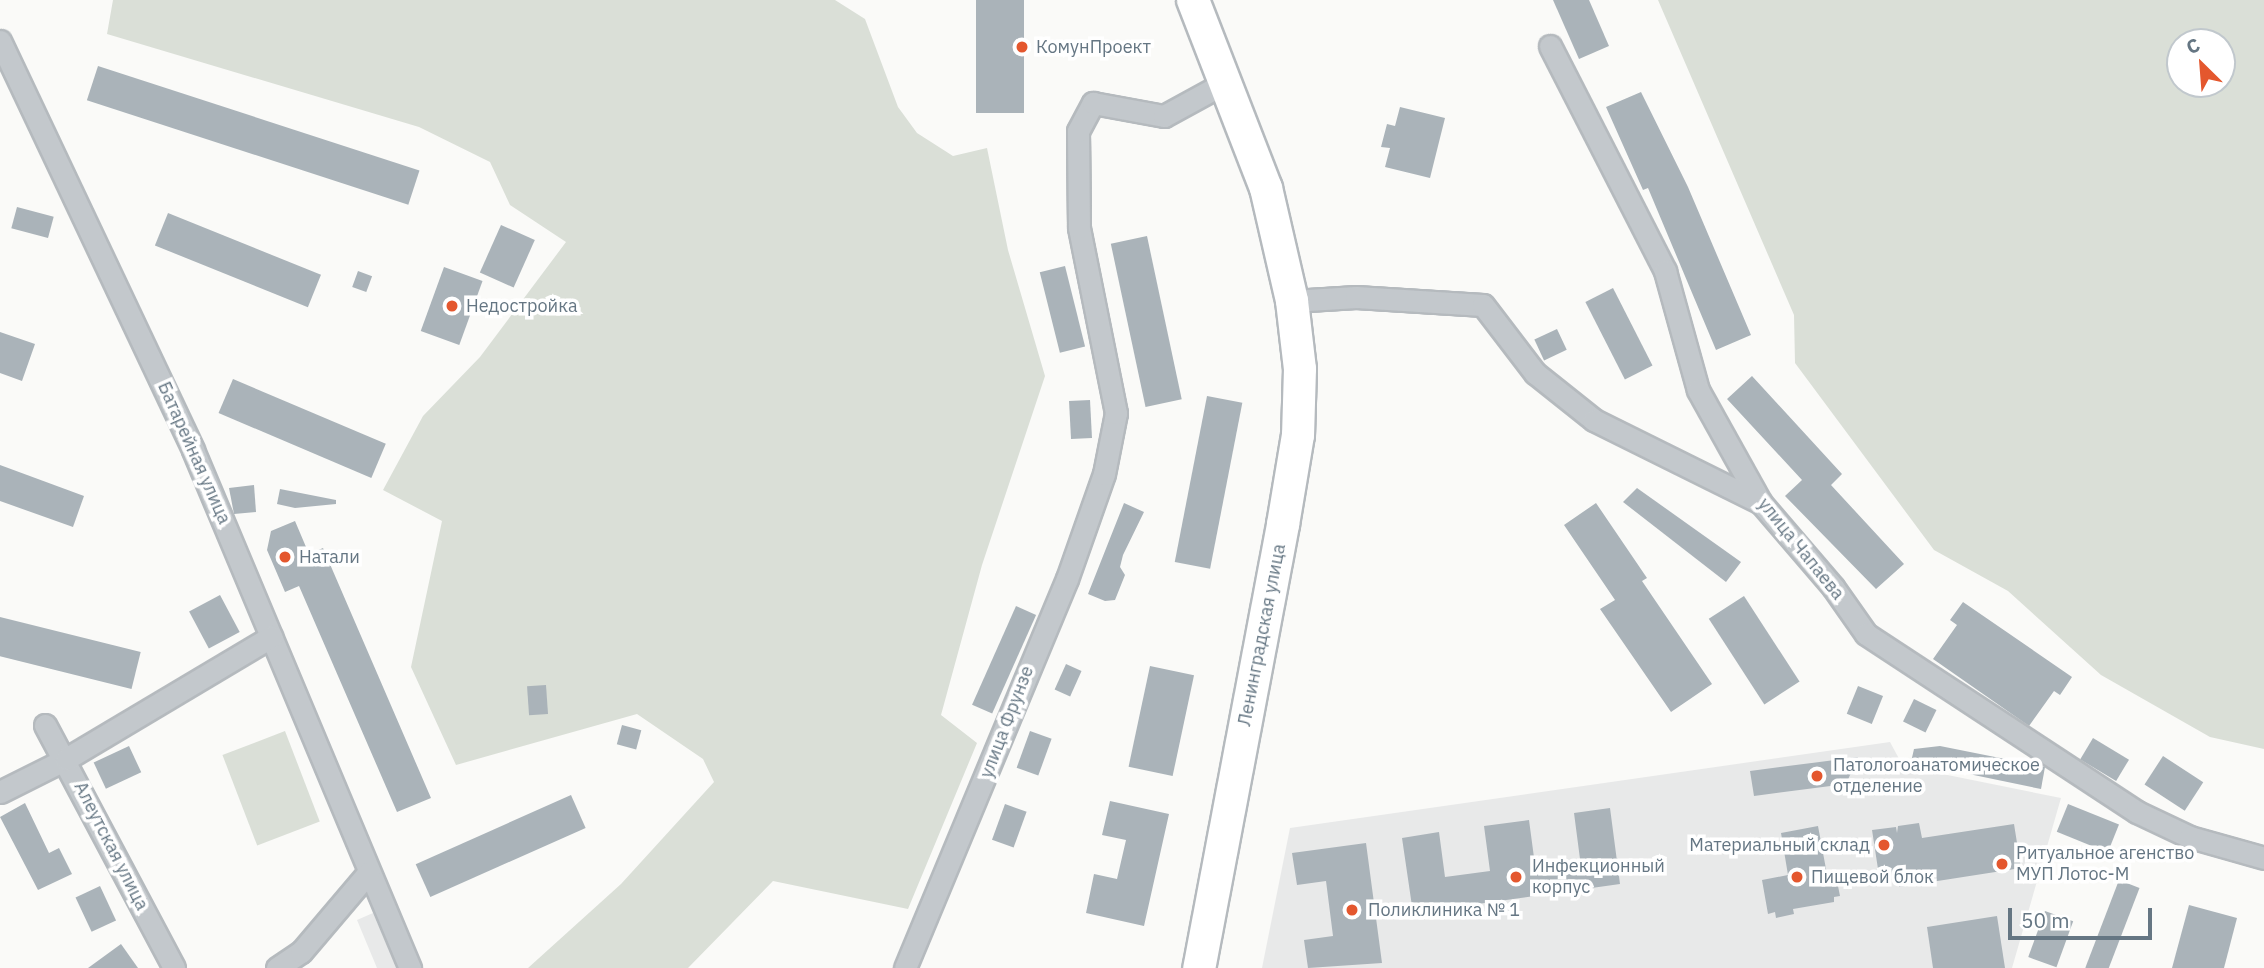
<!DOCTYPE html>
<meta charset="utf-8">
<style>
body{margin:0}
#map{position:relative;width:2264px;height:968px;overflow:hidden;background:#fafaf8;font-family:"IBM Plex Sans",sans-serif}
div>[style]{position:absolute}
.built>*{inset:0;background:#e8e9e9}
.green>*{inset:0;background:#dadfd7;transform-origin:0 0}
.building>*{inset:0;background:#aab3b9;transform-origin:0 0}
.roads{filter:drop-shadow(2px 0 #b5babe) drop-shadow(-2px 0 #b5babe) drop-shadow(0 2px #b5babe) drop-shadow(0 -2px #b5babe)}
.minor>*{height:21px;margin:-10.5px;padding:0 10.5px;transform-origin:10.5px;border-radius:10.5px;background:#c3c8cc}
.primary>*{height:32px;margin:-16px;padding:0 16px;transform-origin:16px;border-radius:16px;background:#fff}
.dots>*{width:19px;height:19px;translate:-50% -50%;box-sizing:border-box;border:4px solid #fff;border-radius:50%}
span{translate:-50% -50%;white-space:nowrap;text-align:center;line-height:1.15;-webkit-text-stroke:7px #fff;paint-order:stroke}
.poi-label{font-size:18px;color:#657683}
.left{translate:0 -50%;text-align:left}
.right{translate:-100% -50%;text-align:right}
.street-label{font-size:18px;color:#657683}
.north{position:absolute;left:2166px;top:28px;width:70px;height:70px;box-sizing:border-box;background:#fff;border:2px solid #c1c8cd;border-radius:50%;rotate:335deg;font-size:19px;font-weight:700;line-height:28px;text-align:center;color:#657683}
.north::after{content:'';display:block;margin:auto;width:24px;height:32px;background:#e4572e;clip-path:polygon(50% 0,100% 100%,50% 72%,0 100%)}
.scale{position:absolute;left:2008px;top:908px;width:144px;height:32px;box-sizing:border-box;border:4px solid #657683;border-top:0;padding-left:9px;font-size:21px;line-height:24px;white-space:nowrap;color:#657683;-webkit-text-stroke:5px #fff;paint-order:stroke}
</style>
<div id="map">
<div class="built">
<i style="clip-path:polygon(1890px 742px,1903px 766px,2061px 798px,2012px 968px,1262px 968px,1290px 828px)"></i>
<i style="clip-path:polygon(373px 913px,397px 968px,377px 968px,357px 920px)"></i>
</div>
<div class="green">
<i style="clip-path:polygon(113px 0,835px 0,865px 19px,898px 107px,917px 133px,953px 156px,987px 148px,1008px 250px,1045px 376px,982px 565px,941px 715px,977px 743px,908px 909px,773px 881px,688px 968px,528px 968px,621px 884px,714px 782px,703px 759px,637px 714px,456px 765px,411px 667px,442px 521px,383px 490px,423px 416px,480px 357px,566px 242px,510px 205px,490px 162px,419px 127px,107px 34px)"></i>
<i style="clip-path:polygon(evenodd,1658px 0,2264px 0,2264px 749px,2210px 737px,2101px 675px,2008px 591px,1934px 550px,1795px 363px,1794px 315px,1658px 0,2222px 42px,2222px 84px,2180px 84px,2180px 42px,2222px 42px)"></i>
<i style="left:285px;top:731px;width:97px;height:67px;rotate:69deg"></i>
</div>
<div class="building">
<i style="left:976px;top:0;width:48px;height:113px"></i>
<i style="clip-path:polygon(1553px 0,1589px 0,1609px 46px,1579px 59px)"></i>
<i style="left:98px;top:66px;width:338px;height:36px;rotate:18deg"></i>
<i style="clip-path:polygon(1641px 92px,1688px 187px,1751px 335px,1716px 350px,1648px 188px,1643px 190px,1606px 107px)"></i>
<i style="clip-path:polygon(1400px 107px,1445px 118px,1430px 178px,1385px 167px,1390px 148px,1381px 147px,1387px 124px,1395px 126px)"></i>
<i style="left:17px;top:207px;width:38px;height:22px;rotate:15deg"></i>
<i style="left:168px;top:213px;width:165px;height:35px;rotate:22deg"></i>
<i style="left:501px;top:225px;width:37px;height:52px;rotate:24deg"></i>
<i style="left:1147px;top:236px;width:167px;height:37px;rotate:78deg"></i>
<i style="left:1065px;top:266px;width:83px;height:26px;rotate:76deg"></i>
<i style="left:444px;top:267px;width:41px;height:68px;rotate:20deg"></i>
<i style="left:358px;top:271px;width:15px;height:17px;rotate:20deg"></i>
<i style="left:1613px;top:288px;width:87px;height:31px;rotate:63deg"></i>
<i style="left:1557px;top:329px;width:23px;height:25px;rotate:65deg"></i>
<i style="clip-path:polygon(0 332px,35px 344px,22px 381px,0 373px)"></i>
<i style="clip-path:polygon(1752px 376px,1842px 474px,1831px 485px,1904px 564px,1876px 589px,1785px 496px,1802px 480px,1727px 399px)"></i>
<i style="left:233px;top:379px;width:166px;height:37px;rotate:23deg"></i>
<i style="left:1207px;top:396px;width:36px;height:169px;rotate:11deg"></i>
<i style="left:1090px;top:400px;width:38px;height:21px;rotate:87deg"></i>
<i style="clip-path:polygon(0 465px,84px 496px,73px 527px,0 501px)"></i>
<i style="clip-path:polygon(254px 485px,256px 512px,234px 514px,229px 488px)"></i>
<i style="clip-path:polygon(1637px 488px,1741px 562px,1726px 582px,1623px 502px)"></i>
<i style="clip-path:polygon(280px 489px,336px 500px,336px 504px,295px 508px,277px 504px)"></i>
<i style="clip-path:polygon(1124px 503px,1144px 512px,1123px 555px,1120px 567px,1125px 575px,1115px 600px,1105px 601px,1088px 594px)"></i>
<i style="clip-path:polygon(1596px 503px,1647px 578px,1642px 581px,1712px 684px,1671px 712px,1600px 609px,1615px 600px,1564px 525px)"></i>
<i style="clip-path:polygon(295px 521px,309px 554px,323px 548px,431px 798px,397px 812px,299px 586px,285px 592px,267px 550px,271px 531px)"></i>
<i style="left:220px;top:595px;width:42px;height:35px;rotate:62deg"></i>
<i style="left:1744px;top:596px;width:102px;height:42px;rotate:57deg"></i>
<i style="clip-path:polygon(1963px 602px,2072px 677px,2060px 695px,2054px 691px,2029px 726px,1933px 659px,1957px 625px,1950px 620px)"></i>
<i style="left:1016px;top:606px;width:22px;height:108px;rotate:24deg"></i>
<i style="left:0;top:617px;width:145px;height:38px;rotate:14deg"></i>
<i style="left:1066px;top:664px;width:17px;height:28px;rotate:24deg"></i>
<i style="left:1150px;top:666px;width:45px;height:103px;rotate:12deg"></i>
<i style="left:546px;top:685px;width:29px;height:19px;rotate:86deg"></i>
<i style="left:1858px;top:686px;width:27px;height:30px;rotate:22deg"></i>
<i style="left:1914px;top:699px;width:25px;height:25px;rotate:26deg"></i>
<i style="left:622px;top:725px;width:20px;height:20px;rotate:15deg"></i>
<i style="left:1030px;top:731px;width:23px;height:39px;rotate:20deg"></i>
<i style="left:2093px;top:738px;width:42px;height:25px;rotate:31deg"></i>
<i style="left:129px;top:746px;width:29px;height:39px;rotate:65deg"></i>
<i style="clip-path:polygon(1940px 746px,2045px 767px,2041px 789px,1911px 762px,1914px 749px)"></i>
<i style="left:2163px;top:756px;width:48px;height:34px;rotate:33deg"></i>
<i style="clip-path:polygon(1858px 757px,1846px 784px,1754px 796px,1750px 771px)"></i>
<i style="left:571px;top:795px;width:36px;height:170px;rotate:66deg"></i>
<i style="clip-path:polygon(1110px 801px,1169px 814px,1144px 926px,1086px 913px,1094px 874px,1117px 879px,1126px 840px,1102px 835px)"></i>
<i style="clip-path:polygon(25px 803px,49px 853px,59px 848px,72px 874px,38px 890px,0 817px)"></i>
<i style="left:1005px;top:804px;width:23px;height:38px;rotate:20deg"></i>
<i style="left:2068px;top:804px;width:55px;height:30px;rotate:22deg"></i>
<i style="clip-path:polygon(1610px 808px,1620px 884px,1413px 913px,1402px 838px,1439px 832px,1445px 877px,1490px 871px,1484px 826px,1529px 820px,1535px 865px,1580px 859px,1574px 813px)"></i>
<i style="clip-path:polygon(1919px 823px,1922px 838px,2014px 824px,2021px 868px,1899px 887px,1898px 879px,1880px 882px,1872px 830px,1896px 827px,1897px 833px,1898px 826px)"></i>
<i style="clip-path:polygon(1818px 826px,1826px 869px,1831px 883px,1837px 881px,1840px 896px,1834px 897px,1834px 902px,1793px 909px,1794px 914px,1776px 918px,1775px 912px,1768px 914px,1762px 880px,1788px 875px,1781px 833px)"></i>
<i style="clip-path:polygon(1366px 843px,1382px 963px,1308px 968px,1304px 940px,1333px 936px,1326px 881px,1297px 885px,1292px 853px)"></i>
<i style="left:2119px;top:880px;width:22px;height:94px;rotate:21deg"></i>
<i style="left:100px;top:886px;width:38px;height:27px;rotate:65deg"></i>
<i style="clip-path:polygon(2189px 905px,2237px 918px,2224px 968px,2172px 968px)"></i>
<i style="left:2045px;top:911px;width:30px;height:49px;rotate:20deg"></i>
<i style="clip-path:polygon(1997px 916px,2005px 968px,1933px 968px,1927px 927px)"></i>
<i style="clip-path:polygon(121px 944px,138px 968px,88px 968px)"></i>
</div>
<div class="roads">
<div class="minor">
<i style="left:0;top:41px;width:452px;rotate:64.7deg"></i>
<i style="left:193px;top:450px;width:562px;rotate:67.27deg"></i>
<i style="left:1550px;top:46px;width:253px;rotate:62.9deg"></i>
<i style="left:1665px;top:271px;width:123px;rotate:74.5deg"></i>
<i style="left:1698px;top:390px;width:129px;rotate:60.9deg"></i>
<i style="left:1761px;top:503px;width:111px;rotate:49.4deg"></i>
<i style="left:1833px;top:587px;width:57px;rotate:54.9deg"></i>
<i style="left:1866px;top:634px;width:324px;rotate:33.3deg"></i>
<i style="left:2137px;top:812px;width:59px;rotate:25.3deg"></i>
<i style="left:2190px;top:837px;width:77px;rotate:15.8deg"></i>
<i style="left:1292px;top:301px;width:64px;rotate:-3.6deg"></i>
<i style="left:1356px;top:297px;width:127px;rotate:3.6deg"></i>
<i style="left:1483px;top:305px;width:86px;rotate:52.6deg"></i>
<i style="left:1535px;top:373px;width:75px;rotate:38.5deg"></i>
<i style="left:1594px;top:420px;width:186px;rotate:26.4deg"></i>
<i style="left:45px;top:725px;width:275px;rotate:62deg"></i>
<i style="left:0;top:792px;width:74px;rotate:-26.6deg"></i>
<i style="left:66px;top:759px;width:239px;rotate:-30.8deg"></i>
<i style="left:277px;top:968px;width:29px;rotate:-34deg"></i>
<i style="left:301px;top:952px;width:104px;rotate:-49.7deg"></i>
<i style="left:905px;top:968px;width:421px;rotate:-67.4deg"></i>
<i style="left:1067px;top:579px;width:111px;rotate:-70.6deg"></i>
<i style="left:1104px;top:474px;width:62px;rotate:-78.9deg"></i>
<i style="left:1116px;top:413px;width:190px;rotate:-101.3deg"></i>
<i style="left:1079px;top:227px;width:96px;rotate:-90.6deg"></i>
<i style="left:1078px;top:131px;width:32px;rotate:-62deg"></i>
<i style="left:1093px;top:103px;width:72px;rotate:10.4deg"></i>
<i style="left:1164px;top:116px;width:73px;rotate:-28.7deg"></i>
</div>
<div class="primary">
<i style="left:1193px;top:0;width:202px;rotate:68.8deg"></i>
<i style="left:1266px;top:188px;width:116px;rotate:77deg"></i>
<i style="left:1292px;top:301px;width:68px;rotate:83.3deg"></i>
<i style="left:1300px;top:369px;width:66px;rotate:91.7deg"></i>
<i style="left:1298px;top:435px;width:91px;rotate:99.5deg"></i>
<i style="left:1283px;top:525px;width:451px;rotate:100.7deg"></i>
</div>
</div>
<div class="dots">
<i style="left:1022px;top:47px;background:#e4572e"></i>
<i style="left:452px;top:306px;background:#e4572e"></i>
<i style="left:285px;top:557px;background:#e4572e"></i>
<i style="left:1817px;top:776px;background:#e4572e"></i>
<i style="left:1884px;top:845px;background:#e4572e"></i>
<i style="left:2002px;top:864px;background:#e4572e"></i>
<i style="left:1516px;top:877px;background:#e4572e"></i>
<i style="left:1797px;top:877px;background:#e4572e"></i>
<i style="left:1352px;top:910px;background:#e4572e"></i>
</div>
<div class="poi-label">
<span class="left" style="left:1036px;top:47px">КомунПроект</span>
<span class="left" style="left:466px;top:306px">Недостройка</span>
<span class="left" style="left:299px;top:557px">Натали</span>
<span class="left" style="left:1833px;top:776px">Патологоанатомическое<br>отделение</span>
<span class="right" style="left:1870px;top:845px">Материальный склад</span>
<span class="left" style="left:2016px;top:864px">Ритуальное агенство<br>МУП Лотос-М</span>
<span class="left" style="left:1532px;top:877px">Инфекционный<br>корпус</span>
<span class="left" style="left:1811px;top:877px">Пищевой блок</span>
<span class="left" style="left:1368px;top:910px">Поликлиника № 1</span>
</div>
<div class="street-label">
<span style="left:194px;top:453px;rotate:66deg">Батарейная улица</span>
<span style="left:1801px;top:549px;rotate:51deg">улица Чапаева</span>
<span style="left:1262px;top:635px;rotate:-79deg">Ленинградская улица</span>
<span style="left:1007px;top:722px;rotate:-69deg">улица Фрунзе</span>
<span style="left:111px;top:846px;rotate:63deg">Алеутская улица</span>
</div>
<div class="north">С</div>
<div class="scale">50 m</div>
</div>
